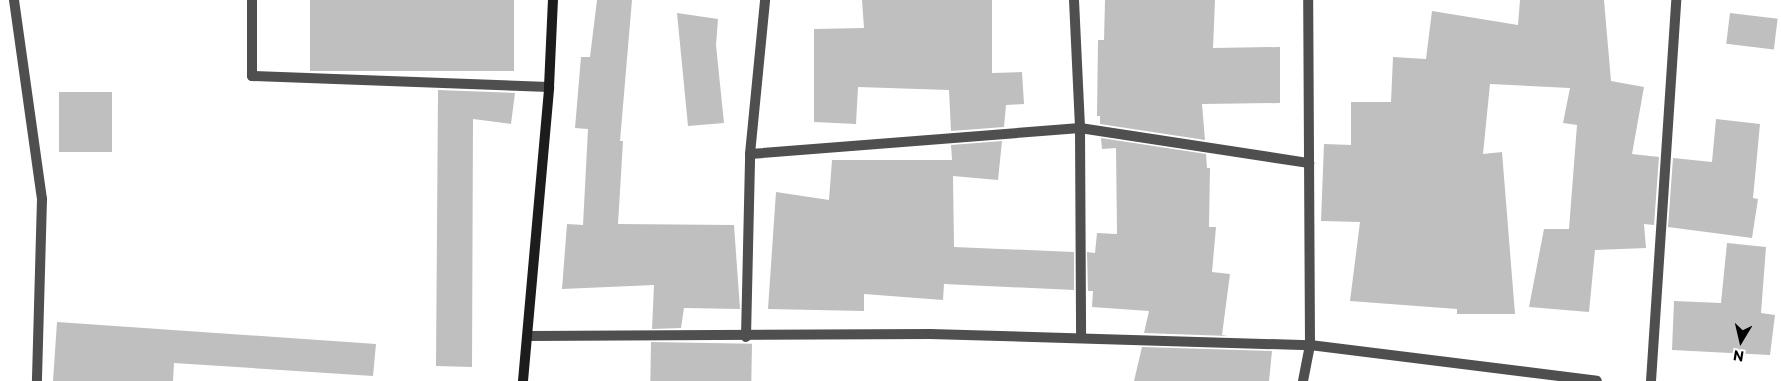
<!DOCTYPE html>
<style>
body{margin:0}
#map{position:relative;width:1781px;height:381px;overflow:hidden;background:#fff;font-family:Commissioner,sans-serif}
div>[style]{position:absolute}
.building>*{inset:0;background:#bfbfbf;transform-origin:0 0}
.minor>*{height:10px;margin:-5px;padding:0 5px;transform-origin:5px;border-radius:5px;background:#4f4f4f}
.secondary>*{height:10px;margin:-5px;padding:0 5px;transform-origin:5px;border-radius:5px;background:#1c1c1c}
span{translate:-50% -50%;white-space:nowrap;text-align:center;line-height:1.15;-webkit-text-stroke:4.5px #fff;paint-order:stroke}
.north{position:absolute;left:1716px;top:316px;width:50px;height:50px;-webkit-text-stroke:4px #fff;paint-order:stroke;rotate:189deg;font-size:14px;font-weight:700;line-height:20px;text-align:center;color:#000}
.north::after{content:'';display:block;margin:auto;width:18px;height:22px;background:#000;clip-path:polygon(50% 0,100% 100%,50% 72%,0 100%)}
</style>
<div id="map">
<div class="building">
<i style="left:310px;top:0;width:204px;height:71px"></i>
<i style="clip-path:polygon(597px 0,632px 0,620px 141px,623px 141px,618px 224px,734px 225px,740px 309px,684px 308px,681px 328px,652px 329px,654px 285px,562px 289px,567px 224px,583px 225px,588px 129px,575px 128px,581px 57px,590px 57px)"></i>
<i style="clip-path:polygon(862px 0,992px 0,992px 73px,1022px 72px,1024px 104px,1006px 105px,1004px 127px,951px 131px,949px 90px,858px 87px,856px 124px,814px 122px,814px 29px,864px 28px)"></i>
<i style="clip-path:polygon(1105px 0,1215px 0,1213px 48px,1280px 47px,1280px 103px,1202px 104px,1205px 140px,1100px 124px,1100px 116px,1097px 116px,1098px 40px,1104px 40px)"></i>
<i style="clip-path:polygon(1520px 0,1604px 0,1611px 81px,1644px 87px,1632px 154px,1659px 157px,1654px 225px,1644px 224px,1646px 248px,1595px 250px,1589px 312px,1529px 307px,1544px 229px,1569px 229px,1577px 125px,1563px 123px,1570px 88px,1490px 84px,1483px 154px,1502px 152px,1515px 314px,1457px 314px,1457px 309px,1350px 301px,1360px 222px,1321px 221px,1324px 144px,1351px 145px,1351px 102px,1391px 102px,1393px 57px,1426px 59px,1432px 11px,1518px 25px)"></i>
<i style="clip-path:polygon(677px 13px,718px 19px,716px 45px,724px 123px,688px 126px)"></i>
<i style="left:1730px;top:13px;width:48px;height:31px;rotate:7deg"></i>
<i style="clip-path:polygon(438px 90px,515px 93px,511px 124px,473px 119px,472px 367px,436px 366px)"></i>
<i style="left:59px;top:92px;width:53px;height:60px"></i>
<i style="clip-path:polygon(1716px 119px,1760px 124px,1753px 198px,1758px 199px,1752px 238px,1668px 227px,1673px 158px,1712px 162px)"></i>
<i style="clip-path:polygon(1101px 138px,1206px 154px,1207px 168px,1210px 168px,1209px 227px,1216px 227px,1212px 272px,1230px 274px,1222px 335px,1228px 336px,1144px 333px,1149px 311px,1092px 307px,1093px 291px,1088px 291px,1087px 252px,1095px 253px,1097px 233px,1117px 234px,1116px 148px,1102px 149px)"></i>
<i style="clip-path:polygon(1002px 141px,998px 180px,953px 176px,954px 247px,1074px 252px,1074px 290px,944px 284px,943px 300px,864px 294px,864px 311px,768px 309px,776px 192px,829px 200px,832px 160px,952px 160px,951px 145px)"></i>
<i style="clip-path:polygon(1727px 243px,1766px 247px,1761px 313px,1775px 315px,1770px 355px,1672px 350px,1674px 301px,1721px 303px)"></i>
<i style="clip-path:polygon(57px 322px,376px 344px,373px 376px,174px 363px,173px 381px,53px 381px)"></i>
<i style="left:651px;top:342px;width:101px;height:39px;rotate:1deg"></i>
<i style="clip-path:polygon(1142px 347px,1272px 351px,1269px 381px,1134px 381px)"></i>
</div>
<div class="minor">
<i style="left:14px;top:0;width:201px;rotate:82deg"></i>
<i style="left:42px;top:199px;width:182px;rotate:91.6deg"></i>
<i style="left:252px;top:0;width:76px;rotate:90deg"></i>
<i style="left:252px;top:76px;width:297px;rotate:2.1deg"></i>
<i style="left:1074px;top:0;width:128px;rotate:87.3deg"></i>
<i style="left:1080px;top:128px;width:210px;rotate:89.7deg"></i>
<i style="left:750px;top:154px;width:331px;rotate:-4.5deg"></i>
<i style="left:1080px;top:128px;width:232px;rotate:8.7deg"></i>
<i style="left:528px;top:336px;width:402px;rotate:-0.3deg"></i>
<i style="left:930px;top:334px;width:380px;rotate:1.7deg"></i>
<i style="left:1310px;top:345px;width:289px;rotate:7.1deg"></i>
<i style="left:746px;top:337px;width:183px;rotate:-88.7deg"></i>
<i style="left:750px;top:154px;width:155px;rotate:-84.4deg"></i>
<i style="left:1303px;top:381px;width:37px;rotate:-79deg"></i>
<i style="left:1310px;top:345px;width:345px;rotate:-90.3deg"></i>
<i style="left:1651px;top:381px;width:382px;rotate:-86.2deg"></i>
</div>
<div class="secondary">
<i style="left:523px;top:381px;width:295px;rotate:-84.9deg"></i>
<i style="left:549px;top:87px;width:87px;rotate:-87.4deg"></i>
</div>
<div class="north">N</div>
</div>
